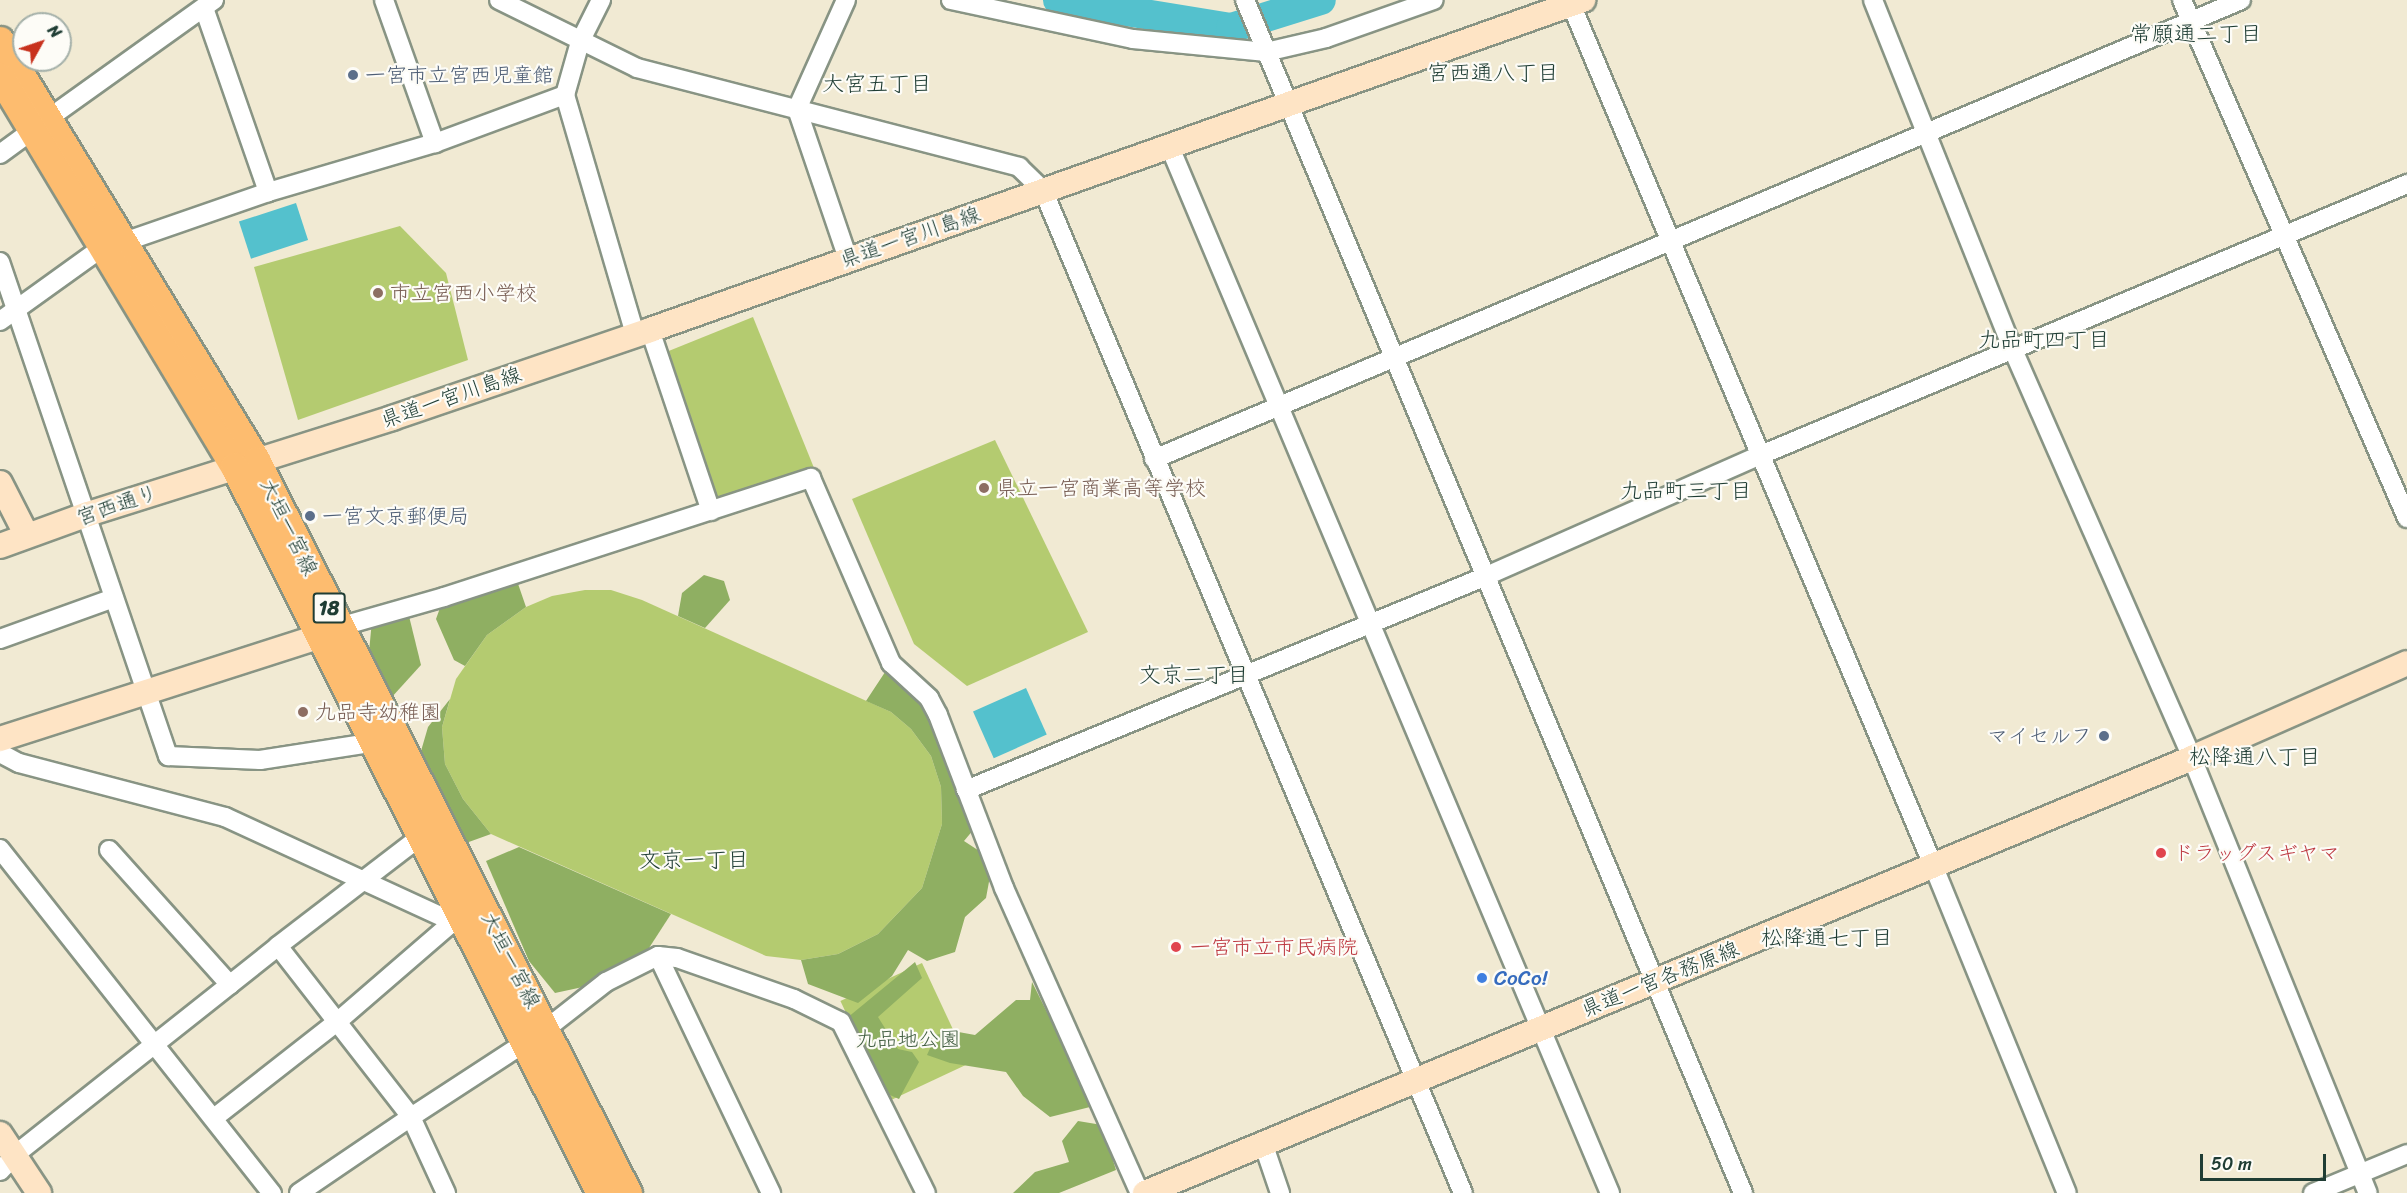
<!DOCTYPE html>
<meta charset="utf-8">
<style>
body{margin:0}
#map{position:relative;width:2407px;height:1193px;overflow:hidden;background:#f1ead3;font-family:Sriracha,"Klee One",sans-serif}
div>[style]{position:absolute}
.green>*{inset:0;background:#b4cb70;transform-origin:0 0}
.forest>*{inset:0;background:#8faf62}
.water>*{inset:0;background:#54c1cd;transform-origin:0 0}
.river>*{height:30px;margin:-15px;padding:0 15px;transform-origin:15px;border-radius:15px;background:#54c1cd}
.roads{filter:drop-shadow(2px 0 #889484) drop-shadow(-2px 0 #889484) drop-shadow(0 2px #889484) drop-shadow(0 -2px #889484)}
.street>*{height:18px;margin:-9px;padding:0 9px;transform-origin:9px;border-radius:9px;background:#fff}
.secondary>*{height:24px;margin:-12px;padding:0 12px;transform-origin:12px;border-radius:12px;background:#fee4c5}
.primary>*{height:27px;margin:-13.5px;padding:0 13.5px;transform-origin:13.5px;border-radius:13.5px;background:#fdbc6f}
.dots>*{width:16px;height:16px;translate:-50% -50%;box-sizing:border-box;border:3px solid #fdfcf7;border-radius:50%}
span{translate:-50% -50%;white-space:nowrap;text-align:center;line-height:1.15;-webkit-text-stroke:4.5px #fdfcf7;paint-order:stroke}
.shield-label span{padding:2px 4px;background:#fdfcf7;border:2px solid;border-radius:4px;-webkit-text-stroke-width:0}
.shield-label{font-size:20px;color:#1f3d34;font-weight:700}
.service-label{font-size:21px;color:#4e5e75}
.left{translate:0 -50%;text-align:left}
.right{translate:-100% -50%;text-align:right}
.street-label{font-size:21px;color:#1f3d34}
.education-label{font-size:21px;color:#785e54}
.health-label{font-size:21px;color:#be3a42}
.shop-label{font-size:21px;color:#366cbe}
.park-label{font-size:21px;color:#446043}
.neighbourhood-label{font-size:22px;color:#1f3d34}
.north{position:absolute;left:12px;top:12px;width:60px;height:60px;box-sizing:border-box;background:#fdfcf7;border:2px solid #a4b0a9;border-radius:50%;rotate:50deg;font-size:16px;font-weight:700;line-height:24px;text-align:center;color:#1f3d34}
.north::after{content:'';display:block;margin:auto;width:21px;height:27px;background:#c8321e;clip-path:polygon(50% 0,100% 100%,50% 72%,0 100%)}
.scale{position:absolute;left:2200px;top:1154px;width:126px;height:27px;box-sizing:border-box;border:3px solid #1f3d34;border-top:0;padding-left:8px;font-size:18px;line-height:21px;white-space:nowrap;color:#1f3d34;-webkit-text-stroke:4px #fdfcf7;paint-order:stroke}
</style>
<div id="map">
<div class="green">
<i style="clip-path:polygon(400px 226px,446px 273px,468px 360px,298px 420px,254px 267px)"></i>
<i style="left:753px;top:317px;width:164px;height:107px;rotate:68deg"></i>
<i style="clip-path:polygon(995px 440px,1088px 632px,967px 686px,914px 644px,852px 499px)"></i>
<i style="clip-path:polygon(585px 590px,611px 590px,642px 600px,891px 712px,911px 729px,931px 756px,941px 787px,942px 824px,922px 888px,878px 934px,838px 954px,801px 960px,766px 956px,491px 834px,463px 799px,445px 764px,442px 727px,456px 679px,487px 635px,526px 607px,552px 596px)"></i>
<i style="left:922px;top:963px;width:111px;height:90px;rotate:65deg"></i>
</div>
<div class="forest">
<i style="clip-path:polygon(515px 575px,526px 607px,487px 635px,465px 666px,454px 660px,436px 619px,444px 597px)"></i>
<i style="clip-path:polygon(704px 575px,724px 581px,730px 600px,705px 628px,678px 616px,682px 593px)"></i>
<i style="clip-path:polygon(407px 608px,421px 665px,391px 698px,369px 652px,372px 620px)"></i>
<i style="clip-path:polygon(891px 663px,929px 698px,979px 823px,964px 841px,993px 860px,986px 898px,965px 917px,955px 952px,927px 961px,908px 950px,892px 976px,858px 1003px,808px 984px,801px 960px,838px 954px,878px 934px,922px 888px,942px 824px,941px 787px,931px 756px,911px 729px,891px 712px,866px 701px)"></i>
<i style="clip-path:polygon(450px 699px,442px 727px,445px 764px,463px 799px,491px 834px,466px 843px,435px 794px,421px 751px,428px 727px)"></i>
<i style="clip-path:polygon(519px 847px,671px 914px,649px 948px,606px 982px,555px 993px,529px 961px,486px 861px)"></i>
<i style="clip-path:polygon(915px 962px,922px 978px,878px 1017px,898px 1049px,912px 1052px,919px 1062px,899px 1099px,883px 1092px,847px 1018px)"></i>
<i style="clip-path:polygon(1032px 982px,1094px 1106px,1050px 1117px,1023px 1096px,1006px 1072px,950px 1063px,927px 1055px,936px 1035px,953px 1031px,975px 1035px,1016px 1000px,1030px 1000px)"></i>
<i style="clip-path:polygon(1078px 1121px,1102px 1125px,1116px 1170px,1059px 1193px,1013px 1193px,1035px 1172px,1069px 1162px,1062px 1141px)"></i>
</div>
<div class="water">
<i style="left:296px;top:203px;width:39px;height:60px;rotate:72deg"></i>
<i style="left:1026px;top:688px;width:51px;height:58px;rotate:66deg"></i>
</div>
<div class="river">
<i style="left:1058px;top:0;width:175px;rotate:9.2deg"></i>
<i style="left:1231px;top:28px;width:94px;rotate:-17.3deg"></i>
</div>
<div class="roads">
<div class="street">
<i style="left:384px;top:0;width:152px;rotate:70.4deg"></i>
<i style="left:499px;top:0;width:154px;rotate:26.2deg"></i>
<i style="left:637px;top:68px;width:395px;rotate:14.5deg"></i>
<i style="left:1019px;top:167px;width:33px;rotate:44deg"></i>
<i style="left:1043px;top:190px;width:1087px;rotate:67.28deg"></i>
<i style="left:601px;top:0;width:47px;rotate:116.6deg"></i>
<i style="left:580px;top:42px;width:55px;rotate:105.8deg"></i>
<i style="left:565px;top:95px;width:250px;rotate:73.7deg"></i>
<i style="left:846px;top:0;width:120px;rotate:114.2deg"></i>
<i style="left:797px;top:109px;width:158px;rotate:71.2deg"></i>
<i style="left:951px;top:0;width:186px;rotate:12.1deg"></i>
<i style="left:1133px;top:39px;width:134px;rotate:5.6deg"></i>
<i style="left:1266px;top:52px;width:62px;rotate:-13.1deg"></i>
<i style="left:1326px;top:38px;width:114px;rotate:-19.4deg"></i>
<i style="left:1245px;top:0;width:1293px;rotate:67.34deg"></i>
<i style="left:1873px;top:0;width:379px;rotate:68.2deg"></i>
<i style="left:2014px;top:352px;width:443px;rotate:66.3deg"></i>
<i style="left:2192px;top:758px;width:469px;rotate:68deg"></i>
<i style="left:2182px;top:0;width:565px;rotate:66.52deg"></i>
<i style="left:1571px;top:4px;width:934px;rotate:67.2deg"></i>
<i style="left:1933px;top:865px;width:354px;rotate:67.8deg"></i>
<i style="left:204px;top:8px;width:195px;rotate:70.8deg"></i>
<i style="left:49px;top:118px;width:203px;rotate:-35.6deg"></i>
<i style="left:1169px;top:145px;width:1137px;rotate:67.18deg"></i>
<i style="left:0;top:154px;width:42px;rotate:-36.3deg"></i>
<i style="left:124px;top:242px;width:152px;rotate:-19.1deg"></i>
<i style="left:268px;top:192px;width:174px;rotate:-16.4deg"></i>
<i style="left:435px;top:143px;width:139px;rotate:-20.3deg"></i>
<i style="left:0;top:262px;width:522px;rotate:71.22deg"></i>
<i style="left:168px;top:756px;width:92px;rotate:2.5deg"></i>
<i style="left:260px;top:760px;width:111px;rotate:-8.8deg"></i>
<i style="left:0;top:321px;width:127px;rotate:-35.7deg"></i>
<i style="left:650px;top:330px;width:191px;rotate:71.4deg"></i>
<i style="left:1154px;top:459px;width:1180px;rotate:-22.89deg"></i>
<i style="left:339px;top:627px;width:109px;rotate:-15.9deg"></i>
<i style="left:444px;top:597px;width:386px;rotate:-18deg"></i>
<i style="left:811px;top:478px;width:202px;rotate:66.6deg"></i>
<i style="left:891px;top:663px;width:52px;rotate:42.6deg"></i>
<i style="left:929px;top:698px;width:19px;rotate:62deg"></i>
<i style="left:938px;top:715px;width:185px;rotate:69.1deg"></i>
<i style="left:1004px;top:888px;width:334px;rotate:66deg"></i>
<i style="left:0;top:639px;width:121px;rotate:-19.8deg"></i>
<i style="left:0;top:753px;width:21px;rotate:28deg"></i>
<i style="left:19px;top:763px;width:213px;rotate:14.7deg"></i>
<i style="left:225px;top:817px;width:251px;rotate:24.7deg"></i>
<i style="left:453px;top:922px;width:10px;rotate:-6deg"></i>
<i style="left:966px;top:790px;width:560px;rotate:-22.35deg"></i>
<i style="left:1484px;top:577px;width:303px;rotate:-23.8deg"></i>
<i style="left:1761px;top:455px;width:701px;rotate:-22.76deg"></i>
<i style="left:0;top:849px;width:439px;rotate:51.7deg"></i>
<i style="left:109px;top:850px;width:181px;rotate:48.1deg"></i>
<i style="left:278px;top:946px;width:217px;rotate:52.1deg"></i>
<i style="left:411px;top:1117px;width:161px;rotate:-33.1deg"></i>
<i style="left:546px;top:1029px;width:76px;rotate:-38.1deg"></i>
<i style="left:606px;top:982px;width:58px;rotate:-26.6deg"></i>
<i style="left:658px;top:956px;width:19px;rotate:6deg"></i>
<i style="left:677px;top:958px;width:124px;rotate:19.3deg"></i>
<i style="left:794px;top:999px;width:52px;rotate:26.1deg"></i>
<i style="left:841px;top:1022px;width:191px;rotate:63.6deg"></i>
<i style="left:658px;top:956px;width:263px;rotate:64.5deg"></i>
<i style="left:214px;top:1118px;width:156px;rotate:-38deg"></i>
<i style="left:337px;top:1022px;width:153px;rotate:-40.8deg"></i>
<i style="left:1263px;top:1143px;width:53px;rotate:71.2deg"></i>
<i style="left:0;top:1171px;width:23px;rotate:-47deg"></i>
<i style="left:16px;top:1154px;width:335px;rotate:-38.4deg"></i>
<i style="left:278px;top:946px;width:178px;rotate:-37.5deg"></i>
<i style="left:299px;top:1193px;width:135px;rotate:-34.2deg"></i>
<i style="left:411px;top:1117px;width:84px;rotate:65.3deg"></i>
<i style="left:2313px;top:1193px;width:102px;rotate:-22.5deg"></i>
</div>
<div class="secondary">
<i style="left:0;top:483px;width:59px;rotate:63deg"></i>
<i style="left:0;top:546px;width:94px;rotate:-20deg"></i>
<i style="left:88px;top:514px;width:319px;rotate:-17.5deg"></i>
<i style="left:392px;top:418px;width:273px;rotate:-18.8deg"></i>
<i style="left:650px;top:330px;width:990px;rotate:-19.48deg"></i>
<i style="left:0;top:739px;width:334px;rotate:-17.8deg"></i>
<i style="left:0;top:1134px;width:71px;rotate:56.5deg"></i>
<i style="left:1145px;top:1193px;width:1134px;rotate:-22.56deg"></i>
<i style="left:2192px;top:758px;width:235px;rotate:-23.8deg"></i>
</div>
<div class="primary">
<i style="left:0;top:40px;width:492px;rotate:58.6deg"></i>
<i style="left:256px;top:460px;width:822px;rotate:63.09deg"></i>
<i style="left:0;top:77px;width:454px;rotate:59deg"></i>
<i style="left:234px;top:466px;width:814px;rotate:63.28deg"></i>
</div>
</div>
<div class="dots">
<i style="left:353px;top:75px;background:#5c6f8a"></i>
<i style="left:378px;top:293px;background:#8d6e63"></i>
<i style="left:984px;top:488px;background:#8d6e63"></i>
<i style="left:310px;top:516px;background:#5c6f8a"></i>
<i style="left:303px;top:712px;background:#8d6e63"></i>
<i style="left:2104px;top:736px;background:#5c6f8a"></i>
<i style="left:2161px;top:853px;background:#e0444e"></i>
<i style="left:1176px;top:947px;background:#e0444e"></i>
<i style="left:1482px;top:978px;background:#3f7fe0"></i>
</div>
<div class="shield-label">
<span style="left:329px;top:608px">18</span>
</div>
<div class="service-label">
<span class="left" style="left:365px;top:75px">一宮市立宮西児童館</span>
<span class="left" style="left:322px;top:516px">一宮文京郵便局</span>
<span class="right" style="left:2092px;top:736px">マイセルフ</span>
</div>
<div class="street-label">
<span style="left:910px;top:237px;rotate:-19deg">県道一宮川島線</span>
<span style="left:451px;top:397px;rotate:-19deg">県道一宮川島線</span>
<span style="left:117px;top:505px;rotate:-19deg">宮西通り</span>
<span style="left:289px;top:527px;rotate:64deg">大垣一宮線</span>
<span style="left:511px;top:960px;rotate:63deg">大垣一宮線</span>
<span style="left:1660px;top:979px;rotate:-22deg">県道一宮各務原線</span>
</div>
<div class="education-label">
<span class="left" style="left:390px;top:293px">市立宮西小学校</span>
<span class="left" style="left:996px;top:488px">県立一宮商業高等学校</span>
<span class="left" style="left:315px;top:712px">九品寺幼稚園</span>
</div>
<div class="health-label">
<span class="left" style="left:2173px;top:853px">ドラッグスギヤマ</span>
<span class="left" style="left:1190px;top:947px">一宮市立市民病院</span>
</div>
<div class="shop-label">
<span class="left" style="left:1494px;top:978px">CoCo!</span>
</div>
<div class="park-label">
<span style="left:908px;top:1039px">九品地公園</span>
</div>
<div class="neighbourhood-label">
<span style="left:2196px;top:34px">常願通二丁目</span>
<span style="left:1493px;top:73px">宮西通八丁目</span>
<span style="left:877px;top:84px">大宮五丁目</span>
<span style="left:2044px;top:340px">九品町四丁目</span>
<span style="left:1686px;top:491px">九品町三丁目</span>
<span style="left:1194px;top:675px">文京二丁目</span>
<span style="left:2255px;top:757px">松降通八丁目</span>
<span style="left:694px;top:860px">文京一丁目</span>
<span style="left:1827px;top:938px">松降通七丁目</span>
</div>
<div class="north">N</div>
<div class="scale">50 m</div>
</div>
